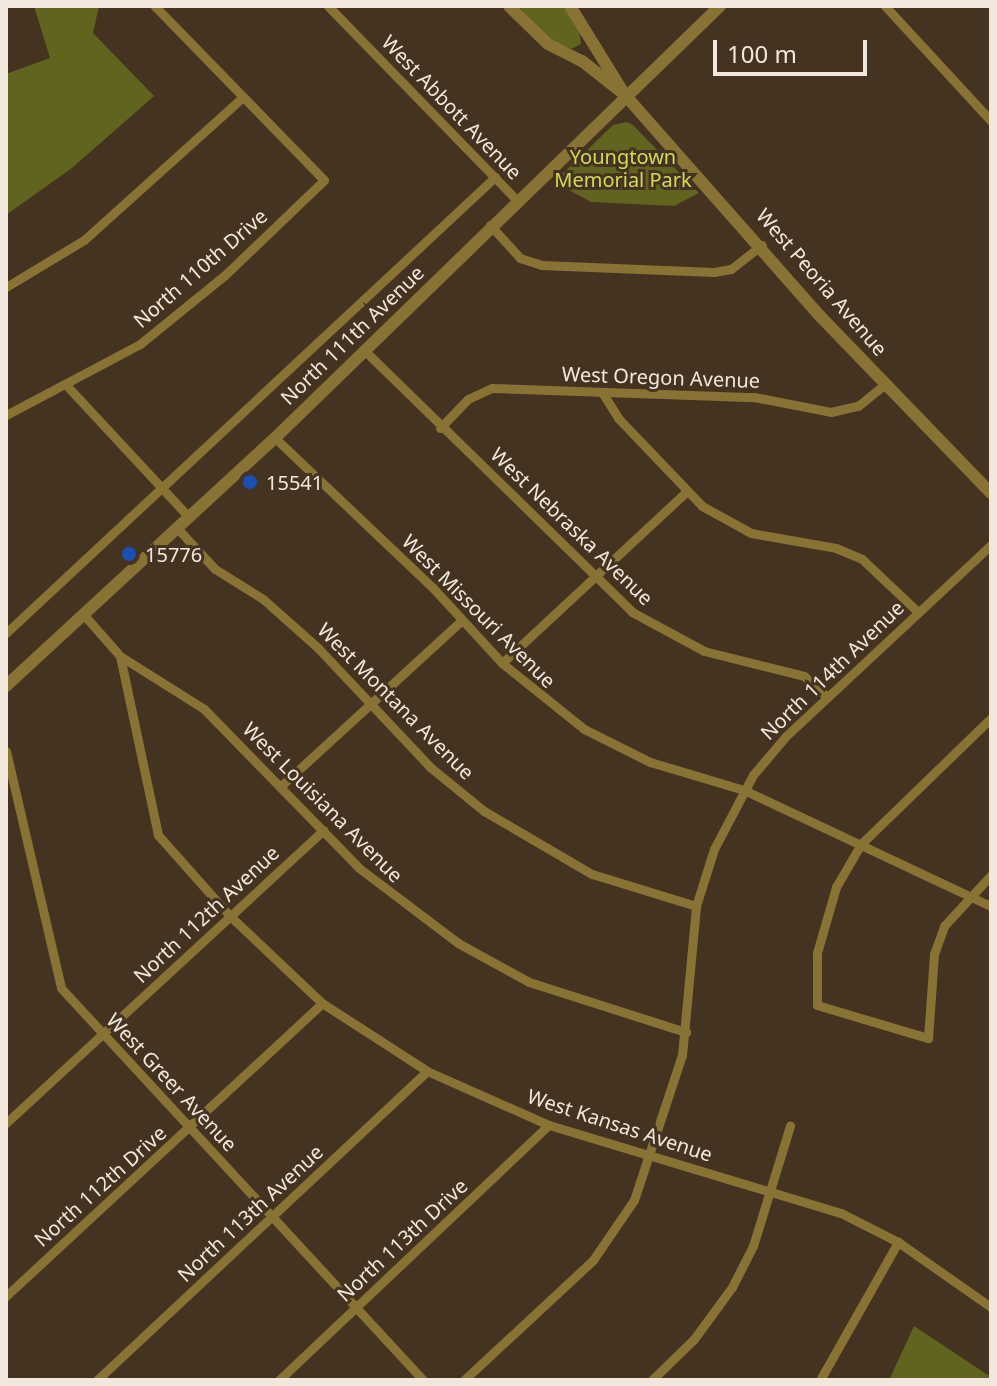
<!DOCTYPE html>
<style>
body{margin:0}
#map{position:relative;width:997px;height:1386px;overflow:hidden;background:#443321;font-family:"Noto Sans",sans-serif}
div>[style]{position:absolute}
.green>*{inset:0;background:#60641e}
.minor>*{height:9px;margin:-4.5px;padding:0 4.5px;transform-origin:4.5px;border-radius:4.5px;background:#887335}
.tertiary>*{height:12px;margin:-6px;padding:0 6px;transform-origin:6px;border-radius:6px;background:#887335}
.dots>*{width:22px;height:22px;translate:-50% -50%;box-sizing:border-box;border:4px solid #443321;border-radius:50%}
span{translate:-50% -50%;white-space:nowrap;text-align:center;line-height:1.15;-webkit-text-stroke:6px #443321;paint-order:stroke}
.street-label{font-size:20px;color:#f2e7dc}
.park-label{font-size:20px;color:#d4db52}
.poi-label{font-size:20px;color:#f2e7dc}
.left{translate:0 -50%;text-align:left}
.frame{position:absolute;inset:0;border:8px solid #f2e7dc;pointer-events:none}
.scale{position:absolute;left:713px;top:40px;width:154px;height:36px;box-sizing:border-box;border:4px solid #f2e7dc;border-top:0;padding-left:10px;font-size:24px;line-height:28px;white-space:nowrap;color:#f2e7dc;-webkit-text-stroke:6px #443321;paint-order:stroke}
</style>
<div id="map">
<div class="green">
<i style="clip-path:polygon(34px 6px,99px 6px,93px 33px,154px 96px,72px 168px,6px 215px,6px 74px,50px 58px)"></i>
<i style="clip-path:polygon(518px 6px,563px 6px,579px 29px,581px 44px,571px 49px,550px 39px)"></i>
<i style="clip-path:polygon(627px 122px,633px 125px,699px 193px,674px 206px,591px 202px,554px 182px,613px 125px)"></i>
<i style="clip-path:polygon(914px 1326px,991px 1377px,991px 1380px,890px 1378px)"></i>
</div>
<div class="minor">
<i style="left:328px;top:6px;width:269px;rotate:45.8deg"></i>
<i style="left:885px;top:6px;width:156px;rotate:47.3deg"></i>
<i style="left:490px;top:225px;width:45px;rotate:47.7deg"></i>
<i style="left:520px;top:258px;width:22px;rotate:18deg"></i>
<i style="left:541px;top:265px;width:173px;rotate:2.3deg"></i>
<i style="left:714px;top:272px;width:17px;rotate:-10deg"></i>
<i style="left:731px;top:269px;width:39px;rotate:-38deg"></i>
<i style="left:6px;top:287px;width:91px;rotate:-31.1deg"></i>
<i style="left:84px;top:240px;width:214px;rotate:-42deg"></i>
<i style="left:365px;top:351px;width:373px;rotate:44.3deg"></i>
<i style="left:632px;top:612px;width:82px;rotate:28.4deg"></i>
<i style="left:704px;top:651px;width:103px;rotate:14deg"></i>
<i style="left:804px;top:676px;width:31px;rotate:42deg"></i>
<i style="left:68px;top:387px;width:178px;rotate:47.1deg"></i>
<i style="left:602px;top:392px;width:31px;rotate:58deg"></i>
<i style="left:618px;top:418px;width:122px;rotate:46.3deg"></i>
<i style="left:702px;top:506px;width:56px;rotate:28.9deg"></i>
<i style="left:751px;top:533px;width:86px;rotate:10deg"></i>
<i style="left:836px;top:548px;width:28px;rotate:23deg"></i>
<i style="left:862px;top:559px;width:77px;rotate:43.4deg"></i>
<i style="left:6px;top:415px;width:152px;rotate:-27.9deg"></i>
<i style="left:140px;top:344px;width:109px;rotate:-39.1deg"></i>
<i style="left:225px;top:275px;width:137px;rotate:-43.8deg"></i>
<i style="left:324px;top:180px;width:243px;rotate:-134.2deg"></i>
<i style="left:440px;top:428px;width:40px;rotate:-46deg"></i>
<i style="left:468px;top:399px;width:26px;rotate:-25deg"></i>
<i style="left:492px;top:388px;width:262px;rotate:2deg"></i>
<i style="left:754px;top:397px;width:78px;rotate:11deg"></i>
<i style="left:831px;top:412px;width:28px;rotate:-13deg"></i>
<i style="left:858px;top:406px;width:35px;rotate:-39deg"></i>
<i style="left:275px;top:438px;width:219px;rotate:43.5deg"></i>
<i style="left:434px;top:589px;width:100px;rotate:47.4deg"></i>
<i style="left:502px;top:663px;width:105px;rotate:38.8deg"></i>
<i style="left:584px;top:729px;width:74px;rotate:26.6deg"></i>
<i style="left:650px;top:762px;width:98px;rotate:16.6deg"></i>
<i style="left:744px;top:790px;width:273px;rotate:25.2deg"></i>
<i style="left:177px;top:528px;width:56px;rotate:47.2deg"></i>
<i style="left:215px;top:569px;width:57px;rotate:32deg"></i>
<i style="left:263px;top:599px;width:74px;rotate:41.7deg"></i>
<i style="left:318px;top:648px;width:163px;rotate:46.7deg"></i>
<i style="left:430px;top:767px;width:70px;rotate:39.2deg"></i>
<i style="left:484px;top:811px;width:125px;rotate:30.3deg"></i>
<i style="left:592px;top:874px;width:109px;rotate:17.1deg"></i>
<i style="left:84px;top:615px;width:55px;rotate:48.7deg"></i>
<i style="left:120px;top:656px;width:183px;rotate:78deg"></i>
<i style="left:158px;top:835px;width:108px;rotate:48.4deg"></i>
<i style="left:230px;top:916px;width:127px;rotate:43.4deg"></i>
<i style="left:322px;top:1003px;width:125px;rotate:32.9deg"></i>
<i style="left:427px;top:1071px;width:133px;rotate:23.9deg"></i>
<i style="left:549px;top:1125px;width:305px;rotate:16.8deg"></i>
<i style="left:841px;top:1213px;width:64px;rotate:27deg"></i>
<i style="left:898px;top:1242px;width:113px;rotate:35deg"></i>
<i style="left:6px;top:633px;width:669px;rotate:-43deg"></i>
<i style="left:120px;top:656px;width:99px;rotate:32.2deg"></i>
<i style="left:204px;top:709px;width:222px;rotate:45.7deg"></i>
<i style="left:359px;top:868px;width:124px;rotate:37.1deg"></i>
<i style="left:458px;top:943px;width:81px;rotate:28.8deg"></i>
<i style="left:529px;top:982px;width:165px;rotate:17.7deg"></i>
<i style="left:502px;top:663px;width:251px;rotate:-42.9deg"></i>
<i style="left:991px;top:718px;width:181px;rotate:135.9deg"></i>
<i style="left:861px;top:844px;width:50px;rotate:120.2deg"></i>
<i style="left:836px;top:887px;width:69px;rotate:106.1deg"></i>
<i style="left:817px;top:953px;width:52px;rotate:90deg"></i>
<i style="left:817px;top:1005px;width:116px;rotate:16.6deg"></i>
<i style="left:928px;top:1038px;width:84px;rotate:-85.9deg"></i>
<i style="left:934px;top:954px;width:30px;rotate:-70deg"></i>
<i style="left:944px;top:926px;width:69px;rotate:-47.3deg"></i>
<i style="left:6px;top:751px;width:243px;rotate:76.9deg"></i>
<i style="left:61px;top:988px;width:534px;rotate:47.28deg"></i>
<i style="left:282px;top:785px;width:244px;rotate:-42.5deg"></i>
<i style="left:6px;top:1123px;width:432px;rotate:-42.7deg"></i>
<i style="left:6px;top:1296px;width:431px;rotate:-42.8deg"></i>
<i style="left:97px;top:1380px;width:452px;rotate:-43.1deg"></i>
<i style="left:279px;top:1380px;width:371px;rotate:-43.4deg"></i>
<i style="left:464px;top:1380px;width:176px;rotate:-42.9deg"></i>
<i style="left:593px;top:1260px;width:73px;rotate:-55.7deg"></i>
<i style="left:634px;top:1200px;width:153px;rotate:-71.7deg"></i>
<i style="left:682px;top:1055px;width:150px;rotate:-84.6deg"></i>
<i style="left:696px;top:906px;width:60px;rotate:-72.5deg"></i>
<i style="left:714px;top:849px;width:84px;rotate:-62.2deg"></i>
<i style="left:753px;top:775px;width:51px;rotate:-49.8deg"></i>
<i style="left:786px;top:736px;width:280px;rotate:-43deg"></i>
<i style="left:652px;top:1380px;width:59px;rotate:-44.3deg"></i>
<i style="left:694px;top:1339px;width:64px;rotate:-53.8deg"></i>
<i style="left:732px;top:1287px;width:46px;rotate:-62.9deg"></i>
<i style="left:753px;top:1246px;width:126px;rotate:-72.9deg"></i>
<i style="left:820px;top:1380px;width:159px;rotate:-60.5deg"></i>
</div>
<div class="tertiary">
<i style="left:509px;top:6px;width:54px;rotate:44.3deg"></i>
<i style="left:548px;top:44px;width:38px;rotate:27deg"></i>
<i style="left:582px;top:61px;width:55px;rotate:38.3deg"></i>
<i style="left:625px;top:95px;width:292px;rotate:48.6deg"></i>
<i style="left:818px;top:314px;width:249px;rotate:46deg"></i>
<i style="left:570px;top:6px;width:105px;rotate:58.3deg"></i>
<i style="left:6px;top:686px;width:366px;rotate:-42.7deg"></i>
<i style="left:275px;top:438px;width:620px;rotate:-44.15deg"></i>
</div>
<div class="dots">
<i style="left:250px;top:482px;background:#1a4fb4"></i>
<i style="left:129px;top:554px;background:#1a4fb4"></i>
</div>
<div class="street-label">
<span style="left:452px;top:107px;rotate:46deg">West Abbott Avenue</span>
<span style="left:200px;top:268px;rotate:-41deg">North 110th Drive</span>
<span style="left:822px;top:282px;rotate:49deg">West Peoria Avenue</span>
<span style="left:352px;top:335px;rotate:-44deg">North 111th Avenue</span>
<span style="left:661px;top:377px;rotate:2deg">West Oregon Avenue</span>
<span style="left:572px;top:526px;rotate:44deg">West Nebraska Avenue</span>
<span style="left:479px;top:611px;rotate:45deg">West Missouri Avenue</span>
<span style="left:832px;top:670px;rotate:-44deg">North 114th Avenue</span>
<span style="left:396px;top:701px;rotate:45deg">West Montana Avenue</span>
<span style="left:323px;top:802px;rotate:45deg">West Louisiana Avenue</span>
<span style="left:206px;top:914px;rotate:-43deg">North 112th Avenue</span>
<span style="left:172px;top:1082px;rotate:47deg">West Greer Avenue</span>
<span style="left:620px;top:1125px;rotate:18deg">West Kansas Avenue</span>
<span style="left:100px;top:1186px;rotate:-42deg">North 112th Drive</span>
<span style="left:250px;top:1213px;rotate:-43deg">North 113th Avenue</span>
<span style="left:402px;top:1240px;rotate:-43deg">North 113th Drive</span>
</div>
<div class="park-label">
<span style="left:623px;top:168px">Youngtown<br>Memorial Park</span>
</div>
<div class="poi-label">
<span class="left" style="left:266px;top:482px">15541</span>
<span class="left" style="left:145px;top:554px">15776</span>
</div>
<div class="frame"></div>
<div class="scale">100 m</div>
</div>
